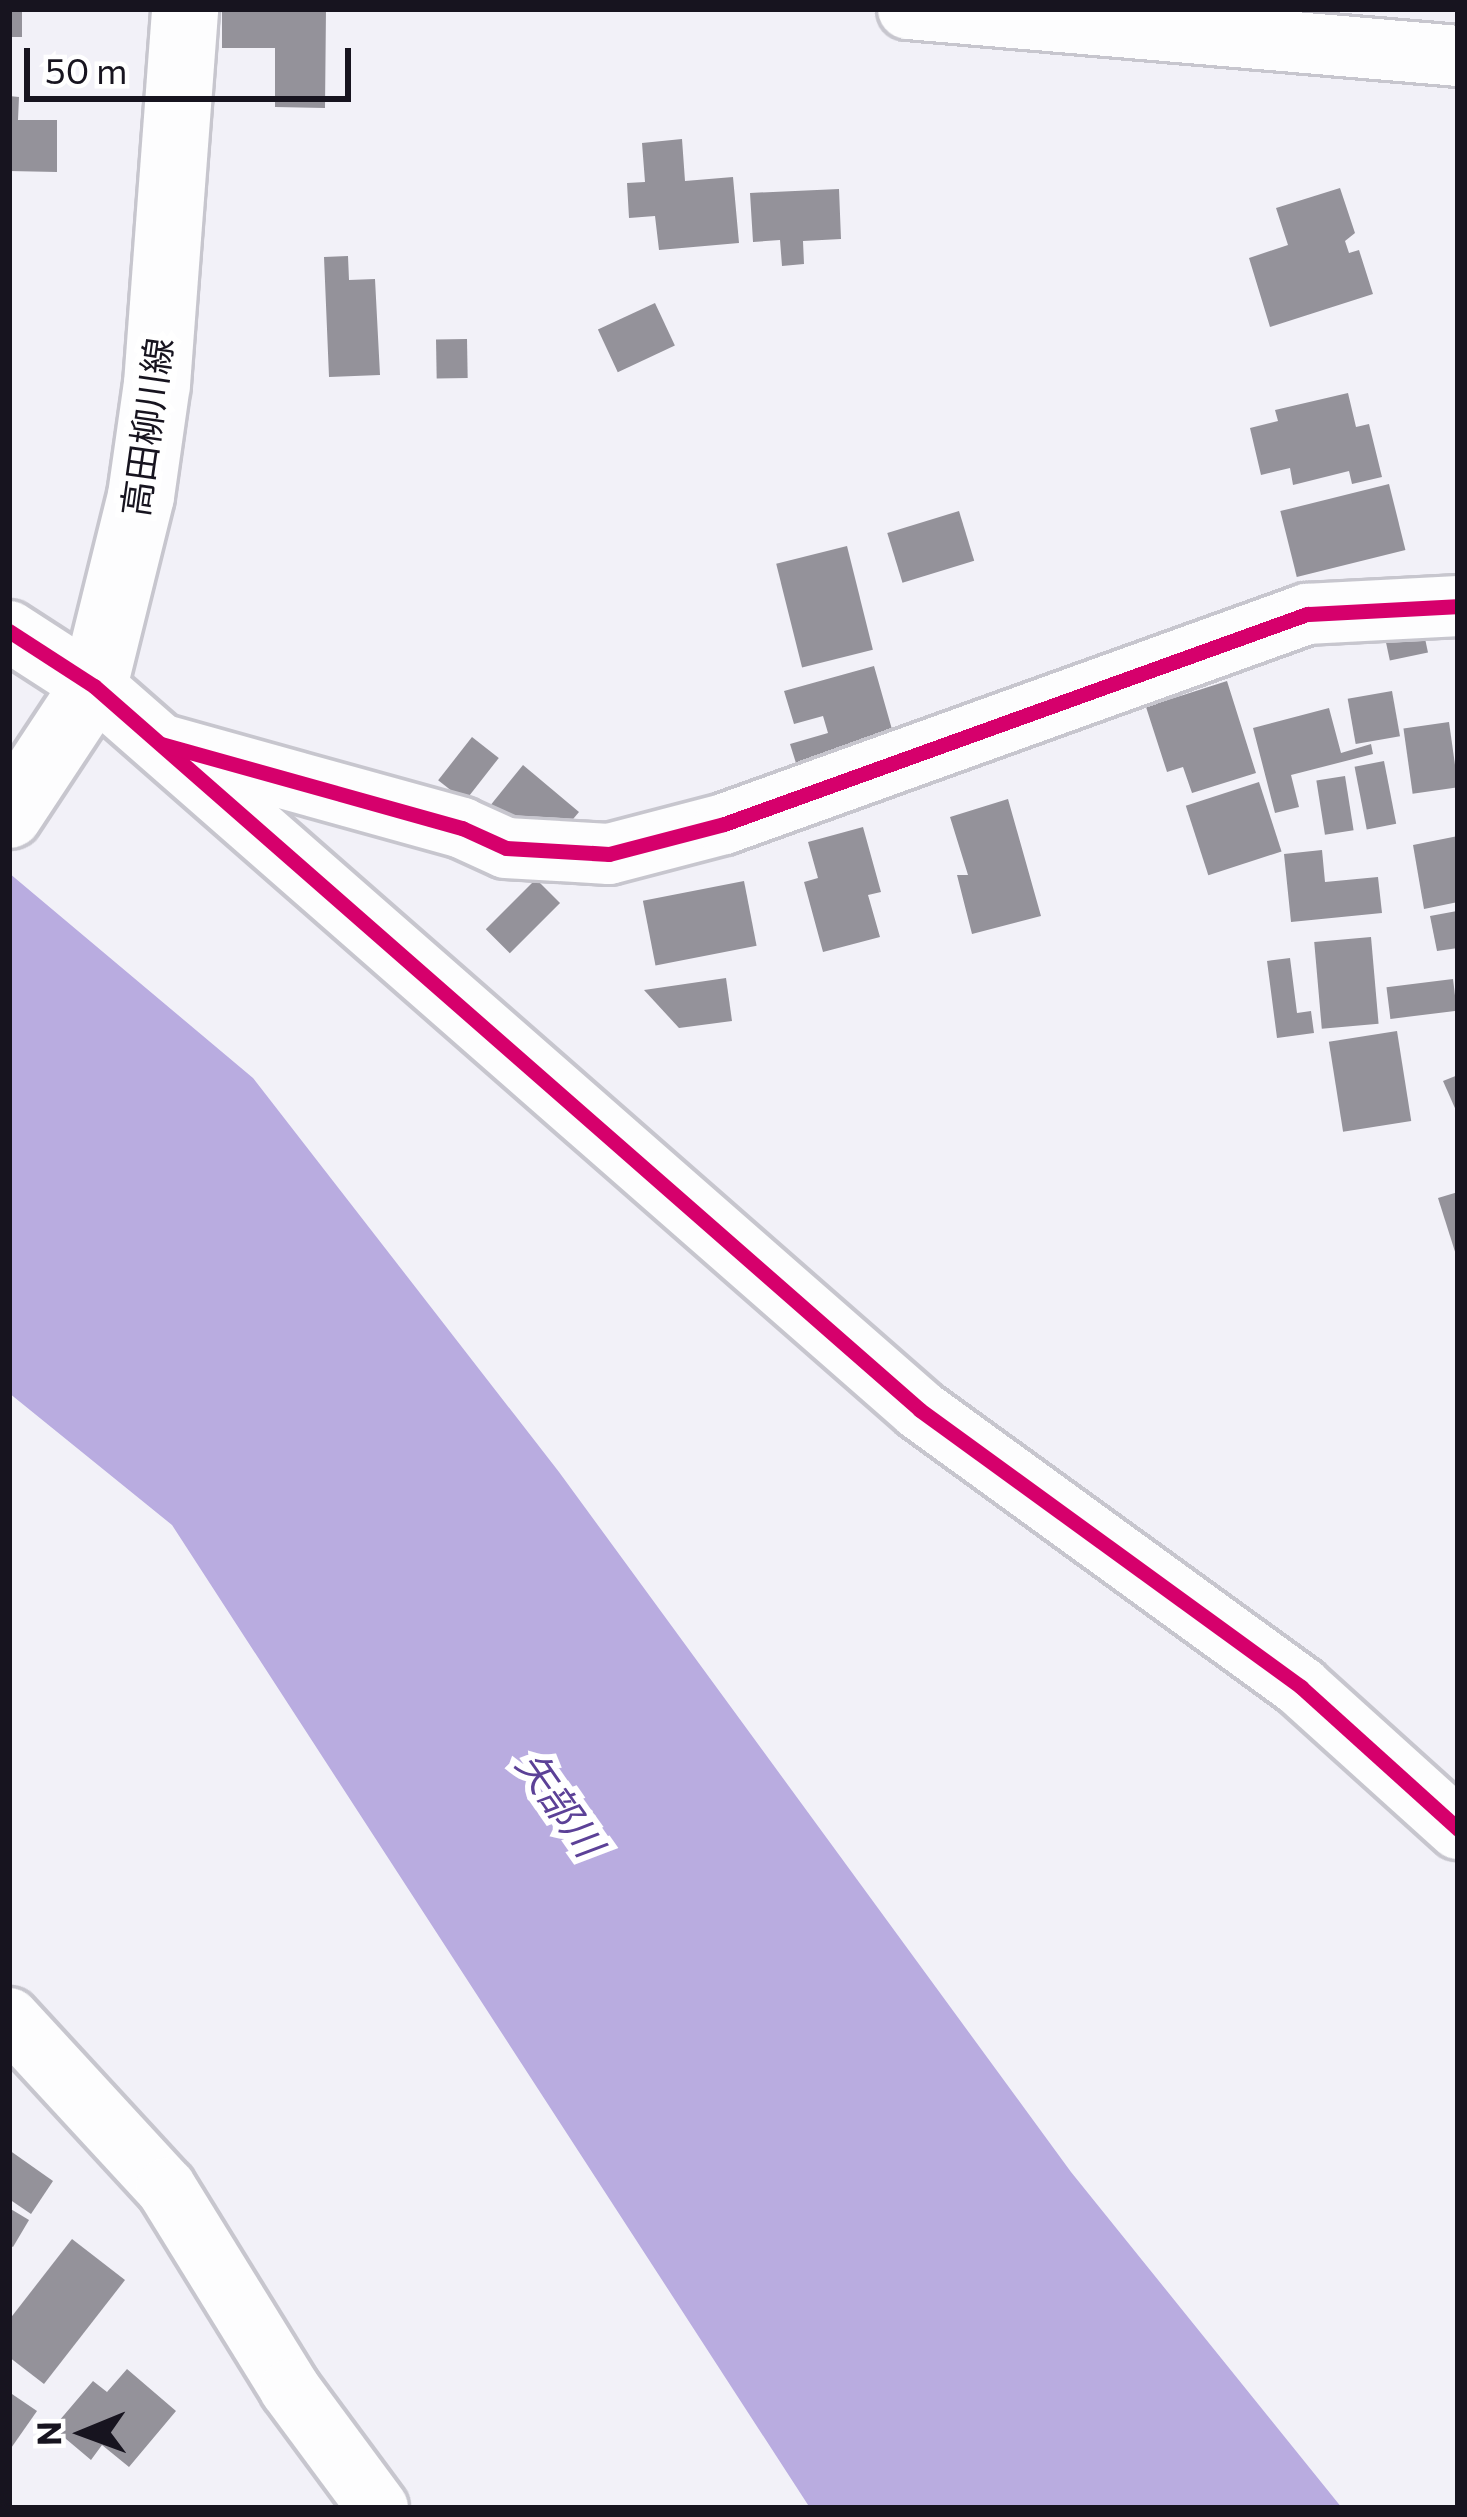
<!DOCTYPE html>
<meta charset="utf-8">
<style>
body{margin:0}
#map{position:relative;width:1467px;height:2517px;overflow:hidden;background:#f2f1f8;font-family:Commissioner,"Noto Sans JP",sans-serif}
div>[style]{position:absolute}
.water>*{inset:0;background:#b9ace0}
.building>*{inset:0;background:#94929a;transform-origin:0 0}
.roads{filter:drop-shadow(3px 0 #c7c6ce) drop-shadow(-3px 0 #c7c6ce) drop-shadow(0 3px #c7c6ce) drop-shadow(0 -3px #c7c6ce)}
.minor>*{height:60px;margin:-30px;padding:0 30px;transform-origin:30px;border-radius:30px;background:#fdfdfe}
.major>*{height:66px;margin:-33px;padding:0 33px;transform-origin:33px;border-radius:33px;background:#fdfdfe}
.cycleway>*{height:15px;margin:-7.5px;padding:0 7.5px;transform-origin:7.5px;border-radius:7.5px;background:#d6006c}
span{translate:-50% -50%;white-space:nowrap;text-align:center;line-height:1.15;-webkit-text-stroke:12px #fff;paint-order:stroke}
.street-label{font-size:36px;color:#17141f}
.water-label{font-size:39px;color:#5c4197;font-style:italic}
.frame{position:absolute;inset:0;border:12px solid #17141f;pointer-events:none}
.north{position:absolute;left:24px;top:2373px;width:120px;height:120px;-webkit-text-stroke:9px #fff;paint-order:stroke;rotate:269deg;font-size:33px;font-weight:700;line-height:48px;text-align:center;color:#17141f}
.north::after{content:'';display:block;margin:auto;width:42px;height:54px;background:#17141f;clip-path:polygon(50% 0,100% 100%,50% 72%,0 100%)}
.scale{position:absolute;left:24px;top:48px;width:327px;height:54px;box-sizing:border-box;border:6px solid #17141f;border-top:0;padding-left:15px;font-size:36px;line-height:42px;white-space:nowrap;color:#17141f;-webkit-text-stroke:9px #fff;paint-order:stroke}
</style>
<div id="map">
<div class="water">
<i style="clip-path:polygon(9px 873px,253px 1078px,559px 1472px,1071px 2172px,1342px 2508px,810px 2508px,172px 1525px,9px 1393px)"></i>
</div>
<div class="building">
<i style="left:9px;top:9px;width:13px;height:28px"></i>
<i style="clip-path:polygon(222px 9px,326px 9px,325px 108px,275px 107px,275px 48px,222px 48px)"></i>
<i style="clip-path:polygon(9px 96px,19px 97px,18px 120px,57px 120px,57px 172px,9px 171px)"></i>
<i style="clip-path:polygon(682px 139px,685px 181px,733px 177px,739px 243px,659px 250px,655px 216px,629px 218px,627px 183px,645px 182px,642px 143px)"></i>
<i style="clip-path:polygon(1340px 188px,1355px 233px,1345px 241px,1349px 253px,1359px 250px,1373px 294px,1270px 327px,1249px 258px,1288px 245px,1276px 208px)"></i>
<i style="clip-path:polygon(839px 189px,841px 239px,803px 241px,804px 264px,782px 266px,780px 240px,753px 242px,750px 193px)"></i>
<i style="clip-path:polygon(348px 256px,349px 280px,375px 279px,380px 375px,329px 377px,324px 257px)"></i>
<i style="left:655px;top:303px;width:47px;height:63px;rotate:65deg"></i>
<i style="left:467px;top:339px;width:39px;height:31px;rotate:89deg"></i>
<i style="clip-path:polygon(1348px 393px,1356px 427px,1369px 424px,1382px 477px,1352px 484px,1349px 471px,1293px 485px,1290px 468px,1261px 475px,1250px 428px,1278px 421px,1275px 410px)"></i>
<i style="left:1389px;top:484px;width:68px;height:112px;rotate:76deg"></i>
<i style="left:959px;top:511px;width:52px;height:75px;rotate:73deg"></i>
<i style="left:847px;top:546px;width:107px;height:73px;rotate:76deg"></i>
<i style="left:1423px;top:629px;width:24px;height:39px;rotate:78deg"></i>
<i style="clip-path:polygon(874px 666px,897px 747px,800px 776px,790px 744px,828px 733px,823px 716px,794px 724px,784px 691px)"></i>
<i style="clip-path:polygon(1227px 681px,1256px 773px,1192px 793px,1183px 767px,1167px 772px,1146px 707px)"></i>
<i style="left:1392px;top:691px;width:46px;height:45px;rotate:80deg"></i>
<i style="clip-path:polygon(1329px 708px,1341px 753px,1371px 744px,1373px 754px,1291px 775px,1299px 807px,1275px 813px,1253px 728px)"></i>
<i style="left:1449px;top:722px;width:66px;height:46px;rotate:82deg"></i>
<i style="left:472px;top:737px;width:34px;height:55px;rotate:38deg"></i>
<i style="left:1384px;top:761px;width:64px;height:30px;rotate:79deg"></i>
<i style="clip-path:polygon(523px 765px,579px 812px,551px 845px,477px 822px)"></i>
<i style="left:1345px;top:776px;width:55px;height:29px;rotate:81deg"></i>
<i style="left:1259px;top:782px;width:73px;height:77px;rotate:72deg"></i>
<i style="clip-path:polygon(1008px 799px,1041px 916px,972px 934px,957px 875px,968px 875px,950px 817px)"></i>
<i style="clip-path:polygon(863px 827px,881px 892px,868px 895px,880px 937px,823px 952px,804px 882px,818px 878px,808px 842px)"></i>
<i style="clip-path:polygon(1458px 836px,1458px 902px,1424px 909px,1413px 845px)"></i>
<i style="clip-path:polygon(1322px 850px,1325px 882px,1378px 877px,1382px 913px,1291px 922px,1284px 854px)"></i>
<i style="left:536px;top:879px;width:34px;height:71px;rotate:45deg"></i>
<i style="left:744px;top:881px;width:66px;height:103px;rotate:79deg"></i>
<i style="clip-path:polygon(1457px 911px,1458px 948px,1437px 951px,1430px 916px)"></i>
<i style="left:1371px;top:937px;width:87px;height:57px;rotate:85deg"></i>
<i style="clip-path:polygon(1290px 958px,1297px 1013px,1311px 1011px,1314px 1033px,1277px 1038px,1267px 961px)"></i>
<i style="clip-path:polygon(726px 978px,732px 1021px,679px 1028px,644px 990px)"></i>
<i style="left:1453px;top:979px;width:32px;height:67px;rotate:83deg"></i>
<i style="left:1397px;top:1031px;width:91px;height:69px;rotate:81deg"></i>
<i style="clip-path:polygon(1458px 1075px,1458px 1115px,1443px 1081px)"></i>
<i style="clip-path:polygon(1458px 1192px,1458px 1258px,1457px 1258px,1438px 1198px)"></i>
<i style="clip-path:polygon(9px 2150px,53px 2181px,31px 2214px,9px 2199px)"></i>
<i style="clip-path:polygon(9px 2208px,29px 2220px,13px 2247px,9px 2245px)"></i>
<i style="clip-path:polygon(72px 2239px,125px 2280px,44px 2384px,9px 2357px,9px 2320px)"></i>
<i style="clip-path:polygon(127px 2369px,176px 2411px,129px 2467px,102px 2445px,91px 2460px,53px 2428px,93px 2381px,107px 2392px)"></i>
<i style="clip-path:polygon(9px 2392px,37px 2411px,9px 2451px)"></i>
</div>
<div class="roads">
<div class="minor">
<i style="left:908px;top:9px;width:552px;rotate:4.88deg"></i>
<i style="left:9px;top:631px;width:101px;rotate:32.9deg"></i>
<i style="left:94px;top:686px;width:1098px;rotate:41.23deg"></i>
<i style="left:920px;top:1410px;width:471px;rotate:36deg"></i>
<i style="left:1301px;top:1687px;width:212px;rotate:42.1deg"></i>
<i style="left:167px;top:746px;width:306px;rotate:15.5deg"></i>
<i style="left:462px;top:828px;width:48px;rotate:24.4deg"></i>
<i style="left:506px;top:848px;width:103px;rotate:3.3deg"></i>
<i style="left:609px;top:854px;width:119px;rotate:-14.6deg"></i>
<i style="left:724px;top:824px;width:620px;rotate:-19.81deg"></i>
<i style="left:1307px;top:614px;width:151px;rotate:-3deg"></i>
<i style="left:9px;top:2018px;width:231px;rotate:47.3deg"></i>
<i style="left:166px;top:2188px;width:236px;rotate:58.3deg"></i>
<i style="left:290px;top:2389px;width:148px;rotate:53.5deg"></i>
</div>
<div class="major">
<i style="left:9px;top:815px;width:154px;rotate:-56.6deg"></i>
<i style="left:94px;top:686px;width:196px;rotate:-76.1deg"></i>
<i style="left:141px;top:496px;width:113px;rotate:-81.9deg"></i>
<i style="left:157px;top:384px;width:376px;rotate:-85.7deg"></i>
</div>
</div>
<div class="cycleway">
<i style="left:9px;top:631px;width:101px;rotate:32.9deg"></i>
<i style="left:94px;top:686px;width:1098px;rotate:41.23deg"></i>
<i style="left:920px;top:1410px;width:471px;rotate:36deg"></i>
<i style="left:1301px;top:1687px;width:212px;rotate:42.1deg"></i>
<i style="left:161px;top:744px;width:313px;rotate:15.6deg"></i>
<i style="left:462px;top:828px;width:48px;rotate:24.4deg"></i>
<i style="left:506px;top:848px;width:103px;rotate:3.3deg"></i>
<i style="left:609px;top:854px;width:119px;rotate:-14.6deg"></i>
<i style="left:724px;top:824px;width:620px;rotate:-19.81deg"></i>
<i style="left:1307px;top:614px;width:151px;rotate:-3deg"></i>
</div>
<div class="street-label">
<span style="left:146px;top:427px;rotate:-82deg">高田柳川線</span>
</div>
<div class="water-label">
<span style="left:561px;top:1803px;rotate:55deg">矢部川</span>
</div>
<div class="frame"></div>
<div class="north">N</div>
<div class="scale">50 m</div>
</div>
